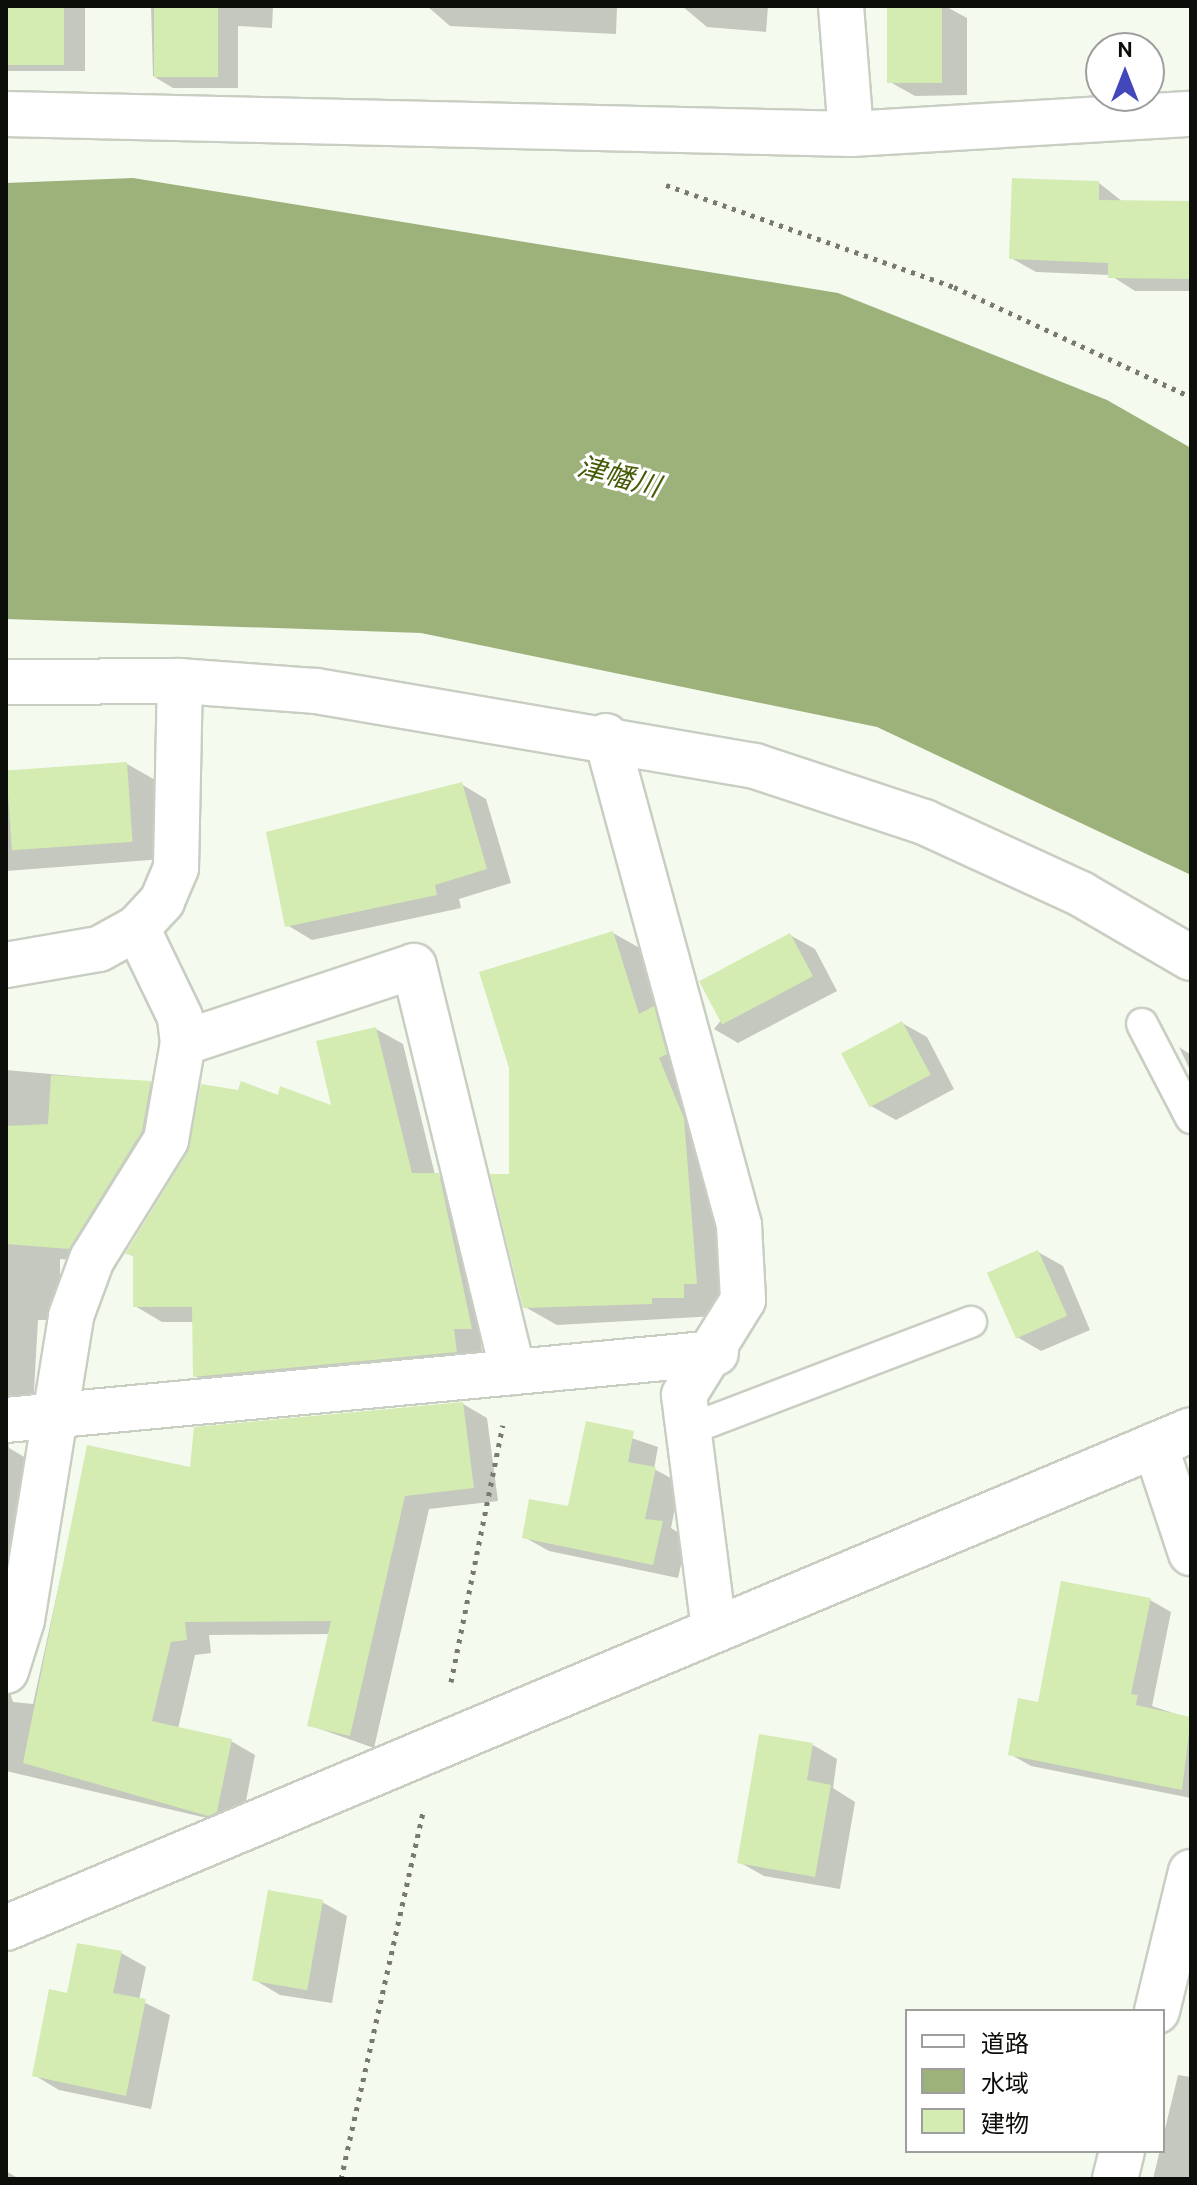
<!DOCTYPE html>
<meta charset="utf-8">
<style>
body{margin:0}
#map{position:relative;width:1197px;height:2185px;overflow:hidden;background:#f5faef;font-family:Cabin,"Noto Sans JP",sans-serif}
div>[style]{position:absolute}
.water>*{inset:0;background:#9db27b}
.shadow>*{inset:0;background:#0003;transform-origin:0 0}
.building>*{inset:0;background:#d4ebb2;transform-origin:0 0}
.path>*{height:5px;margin-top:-2.5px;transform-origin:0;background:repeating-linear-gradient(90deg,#767a72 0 4px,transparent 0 10px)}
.roads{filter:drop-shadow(2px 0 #c9cec3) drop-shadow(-2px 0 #c9cec3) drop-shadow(0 2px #c9cec3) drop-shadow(0 -2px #c9cec3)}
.lane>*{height:30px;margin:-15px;padding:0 15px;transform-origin:15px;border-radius:15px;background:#fff}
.street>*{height:44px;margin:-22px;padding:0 22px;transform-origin:22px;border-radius:22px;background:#fff}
.secondary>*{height:44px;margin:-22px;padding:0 22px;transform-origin:22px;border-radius:22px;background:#fff}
span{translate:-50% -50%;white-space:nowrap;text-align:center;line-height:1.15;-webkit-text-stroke:6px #fff;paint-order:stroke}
.water-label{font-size:28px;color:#445c05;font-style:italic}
.frame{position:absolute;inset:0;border:8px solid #0c0e0a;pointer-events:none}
.legend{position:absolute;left:905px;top:2009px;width:260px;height:144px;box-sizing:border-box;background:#fff;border:2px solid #9e9f9d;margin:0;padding:10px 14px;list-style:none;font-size:24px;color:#0c0e0a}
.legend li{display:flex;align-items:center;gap:16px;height:40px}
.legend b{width:40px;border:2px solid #9e9f9d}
.north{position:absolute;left:1085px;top:32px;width:80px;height:80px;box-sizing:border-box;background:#fff;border:2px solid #9e9f9d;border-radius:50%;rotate:0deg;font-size:22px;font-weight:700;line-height:32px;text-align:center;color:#0c0e0a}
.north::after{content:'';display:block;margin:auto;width:28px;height:36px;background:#4347bc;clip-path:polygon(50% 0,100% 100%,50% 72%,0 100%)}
</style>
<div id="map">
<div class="water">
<i style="clip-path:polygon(133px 178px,838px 293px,1107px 400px,1191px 448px,1191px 875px,877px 727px,421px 633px,6px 619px,6px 183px)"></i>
</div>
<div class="shadow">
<i style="left:6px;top:6px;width:79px;height:65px"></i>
<i style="clip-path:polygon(151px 6px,273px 6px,272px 28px,238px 26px,238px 88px,173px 88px,153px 76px)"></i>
<i style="clip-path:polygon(427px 6px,617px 6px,616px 34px,450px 26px)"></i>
<i style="clip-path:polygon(682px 6px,768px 6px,766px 32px,707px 27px)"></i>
<i style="clip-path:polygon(889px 6px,945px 6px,967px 18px,967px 95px,915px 96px,890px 82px)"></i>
<i style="clip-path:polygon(1099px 183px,1123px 202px,1191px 203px,1191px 291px,1135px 291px,1110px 275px,1036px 272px,1011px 258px)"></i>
<i style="clip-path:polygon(127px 764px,157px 781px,163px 859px,6px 871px,6px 773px)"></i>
<i style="clip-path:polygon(461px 784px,486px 799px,511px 883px,459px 899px,461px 908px,312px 940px,287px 925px)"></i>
<i style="clip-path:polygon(613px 933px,645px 951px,715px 1138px,728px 1301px,716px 1301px,716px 1316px,557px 1325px,525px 1307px,511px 1176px)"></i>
<i style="clip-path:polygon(790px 935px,815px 949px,837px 991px,738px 1043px,714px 1029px)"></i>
<i style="clip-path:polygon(902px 1023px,927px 1037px,954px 1089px,896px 1120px,871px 1106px)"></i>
<i style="clip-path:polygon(376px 1029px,403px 1044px,435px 1175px,466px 1191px,498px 1344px,481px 1344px,484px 1367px,222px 1392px,195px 1376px,194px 1322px,162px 1322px,135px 1306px,135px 1257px,127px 1253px,280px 1097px,334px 1109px)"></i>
<i style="clip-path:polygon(1179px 1047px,1191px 1055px,1191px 1072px)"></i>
<i style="clip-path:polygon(6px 1070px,150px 1083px,175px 1097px,94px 1262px,60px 1259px,60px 1320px,38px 1320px,33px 1408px,7px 1424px,9px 1448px,31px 1461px,6px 1678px)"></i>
<i style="clip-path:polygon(1038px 1252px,1063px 1266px,1090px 1330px,1041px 1351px,1017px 1337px)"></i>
<i style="clip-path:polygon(463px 1404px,487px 1418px,498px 1501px,429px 1509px,374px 1748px,309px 1725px,330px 1634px,209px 1635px,211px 1653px,195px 1655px,178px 1729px,231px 1741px,255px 1755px,241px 1826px,6px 1771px,6px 1680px,13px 1702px,33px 1704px,89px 1447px,192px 1469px)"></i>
<i style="clip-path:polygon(587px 1423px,658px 1447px,654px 1469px,680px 1483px,671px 1528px,687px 1538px,678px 1578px,549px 1551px,524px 1537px,570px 1508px)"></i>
<i style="clip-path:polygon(1150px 1600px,1171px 1612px,1152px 1706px,1191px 1719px,1191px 1798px,1031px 1766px,1010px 1754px,1039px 1704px)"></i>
<i style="clip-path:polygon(813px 1745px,837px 1759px,833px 1788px,855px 1802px,840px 1889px,764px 1876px,739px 1862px)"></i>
<i style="clip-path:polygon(322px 1902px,347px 1916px,332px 2003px,280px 1995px,255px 1980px)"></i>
<i style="clip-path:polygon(121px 1953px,146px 1967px,139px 2000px,170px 2015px,151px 2109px,59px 2090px,34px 2075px,69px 1995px)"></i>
<i style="clip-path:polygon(1178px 2075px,1191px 2077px,1191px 2179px,1153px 2179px)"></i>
<i style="clip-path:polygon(6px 2171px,16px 2177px,15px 2179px,6px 2179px)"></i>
</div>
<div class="building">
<i style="left:6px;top:6px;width:58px;height:59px"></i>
<i style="left:154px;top:6px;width:64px;height:71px"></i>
<i style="left:887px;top:6px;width:55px;height:77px"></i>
<i style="clip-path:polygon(1012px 178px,1099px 181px,1099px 200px,1191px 201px,1191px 279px,1108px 278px,1108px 263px,1009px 259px)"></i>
<i style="left:127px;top:762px;width:80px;height:121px;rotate:86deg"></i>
<i style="clip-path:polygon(462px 782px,487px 869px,435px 885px,437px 895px,285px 927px,266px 832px)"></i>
<i style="clip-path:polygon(613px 931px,639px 1014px,654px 1006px,667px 1054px,659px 1058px,684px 1118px,697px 1284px,684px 1284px,684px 1298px,652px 1298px,652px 1304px,523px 1308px,490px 1174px,509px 1174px,509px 1068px,479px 972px)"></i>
<i style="left:790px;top:933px;width:49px;height:103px;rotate:62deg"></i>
<i style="left:902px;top:1021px;width:61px;height:69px;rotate:62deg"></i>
<i style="clip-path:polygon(376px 1027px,412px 1173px,439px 1173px,472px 1329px,454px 1329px,457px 1352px,193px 1377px,192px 1307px,133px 1307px,133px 1255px,125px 1254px,187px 1153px,201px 1084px,238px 1090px,241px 1081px,278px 1095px,280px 1086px,331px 1105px,316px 1041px)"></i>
<i style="clip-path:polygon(51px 1075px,151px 1081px,142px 1131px,69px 1249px,6px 1244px,6px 1126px,48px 1124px)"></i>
<i style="left:1038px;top:1250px;width:72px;height:56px;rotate:66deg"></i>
<i style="clip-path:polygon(463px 1402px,474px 1488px,405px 1496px,350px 1736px,307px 1726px,331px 1621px,185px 1622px,187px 1640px,171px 1642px,152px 1721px,232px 1739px,217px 1812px,208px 1816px,23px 1763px,87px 1445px,190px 1467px,194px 1427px)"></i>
<i style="clip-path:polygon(586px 1421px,634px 1431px,628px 1462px,656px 1467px,645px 1519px,663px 1521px,653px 1565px,522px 1538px,529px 1499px,568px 1506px)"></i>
<i style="clip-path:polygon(1061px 1581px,1151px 1598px,1131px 1694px,1138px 1695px,1136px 1705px,1191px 1717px,1182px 1790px,1008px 1755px,1018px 1698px,1038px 1702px)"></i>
<i style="clip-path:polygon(759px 1734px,813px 1743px,807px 1780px,831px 1785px,815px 1877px,737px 1863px)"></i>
<i style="left:268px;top:1890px;width:56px;height:92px;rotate:10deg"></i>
<i style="clip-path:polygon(77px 1943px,122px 1951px,113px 1993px,146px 1999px,126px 2096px,32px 2076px,49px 1989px,67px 1993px)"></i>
</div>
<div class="path">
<i style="left:666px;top:185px;width:306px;rotate:19.5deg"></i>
<i style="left:954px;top:287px;width:261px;rotate:24.9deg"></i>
<i style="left:451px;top:1682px;width:262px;rotate:-78.6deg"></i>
<i style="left:341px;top:2179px;width:379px;rotate:-77.4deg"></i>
</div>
<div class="roads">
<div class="lane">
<i style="left:1142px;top:1024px;width:106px;rotate:62.5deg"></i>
<i style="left:688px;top:1430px;width:303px;rotate:-20.9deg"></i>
</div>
<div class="street">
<i style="left:841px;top:6px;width:128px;rotate:85.5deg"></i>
<i style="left:6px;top:682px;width:174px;rotate:-0.3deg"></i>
<i style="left:606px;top:736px;width:507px;rotate:74.78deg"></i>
<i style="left:739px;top:1225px;width:75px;rotate:86.9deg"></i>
<i style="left:743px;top:1300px;width:112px;rotate:121.8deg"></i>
<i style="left:684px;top:1395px;width:237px;rotate:82.7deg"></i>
<i style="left:183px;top:1043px;width:243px;rotate:-18.4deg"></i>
<i style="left:414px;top:966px;width:418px;rotate:76.3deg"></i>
<i style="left:6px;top:1420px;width:713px;rotate:-5.39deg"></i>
<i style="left:1155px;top:1445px;width:114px;rotate:71.6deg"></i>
<i style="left:6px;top:1671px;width:53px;rotate:-72.6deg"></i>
<i style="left:22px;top:1620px;width:308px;rotate:-80.8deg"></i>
<i style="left:71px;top:1316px;width:61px;rotate:-69.8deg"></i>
<i style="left:92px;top:1259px;width:140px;rotate:-58.1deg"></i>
<i style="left:166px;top:1140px;width:98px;rotate:-80.1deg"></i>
<i style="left:183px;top:1043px;width:26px;rotate:-97deg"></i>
<i style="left:180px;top:1017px;width:99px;rotate:-115.8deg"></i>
<i style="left:6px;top:1928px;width:1285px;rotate:-22.79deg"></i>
<i style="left:1157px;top:2011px;width:143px;rotate:-76.3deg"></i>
<i style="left:1115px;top:2179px;width:29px;rotate:-76deg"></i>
</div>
<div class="secondary">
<i style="left:6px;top:114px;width:845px;rotate:1.36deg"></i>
<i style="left:851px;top:134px;width:341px;rotate:-3.4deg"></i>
<i style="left:6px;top:965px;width:94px;rotate:-9.8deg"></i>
<i style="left:99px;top:949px;width:43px;rotate:-28.9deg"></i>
<i style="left:137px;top:928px;width:37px;rotate:-47deg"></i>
<i style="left:162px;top:901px;width:36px;rotate:-67deg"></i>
<i style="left:176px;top:868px;width:187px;rotate:-88.8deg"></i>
<i style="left:180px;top:681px;width:136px;rotate:4.2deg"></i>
<i style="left:316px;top:691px;width:445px;rotate:9.7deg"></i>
<i style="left:755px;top:766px;width:178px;rotate:18.3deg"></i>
<i style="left:924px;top:822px;width:173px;rotate:24.6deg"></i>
<i style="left:1081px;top:894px;width:127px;rotate:30.2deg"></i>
</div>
</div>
<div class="water-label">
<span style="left:619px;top:476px;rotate:15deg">津幡川</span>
</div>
<div class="frame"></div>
<ul class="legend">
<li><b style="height:10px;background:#fff"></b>道路</li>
<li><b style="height:22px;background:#9db27b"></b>水域</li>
<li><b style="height:22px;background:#d4ebb2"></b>建物</li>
</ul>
<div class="north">N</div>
</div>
